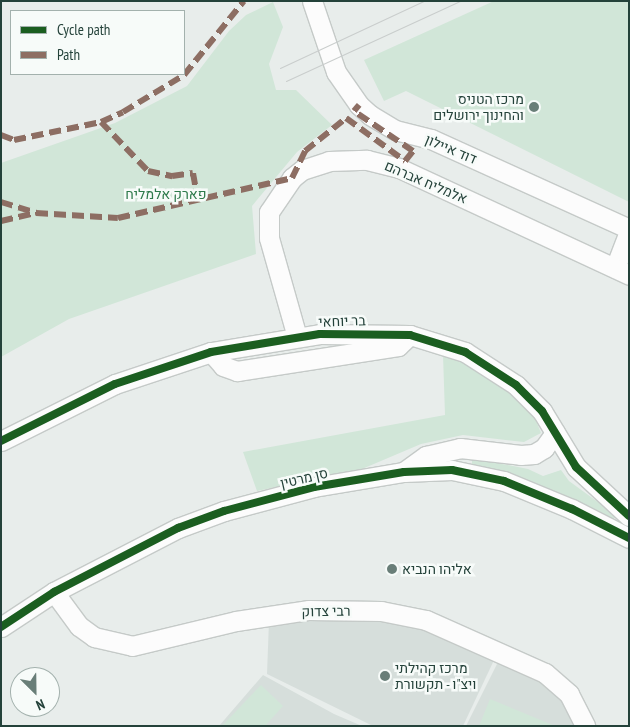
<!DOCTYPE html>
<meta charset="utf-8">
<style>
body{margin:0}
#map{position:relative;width:630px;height:727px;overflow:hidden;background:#e8edeb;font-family:"PT Sans Narrow",Heebo,sans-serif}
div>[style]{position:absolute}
.built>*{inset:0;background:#d6dedb}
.green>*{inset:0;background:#d1e6d8}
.roads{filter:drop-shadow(1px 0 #c5cac8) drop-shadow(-1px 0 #c5cac8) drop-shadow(0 1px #c5cac8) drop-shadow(0 -1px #c5cac8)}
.minor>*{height:19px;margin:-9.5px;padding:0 9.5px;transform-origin:9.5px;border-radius:9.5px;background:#fcfcfc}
.tram>*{height:1px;margin:-0.5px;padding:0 0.5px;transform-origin:0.5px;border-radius:0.5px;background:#c9cdcc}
.quiet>*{height:6px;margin-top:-3px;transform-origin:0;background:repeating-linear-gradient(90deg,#8d6e63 0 12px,transparent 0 18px)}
.cycleway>*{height:8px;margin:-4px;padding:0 4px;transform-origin:4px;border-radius:4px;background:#1b5e20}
.dots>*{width:14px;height:14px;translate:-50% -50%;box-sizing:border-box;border:2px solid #f7fbf9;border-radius:50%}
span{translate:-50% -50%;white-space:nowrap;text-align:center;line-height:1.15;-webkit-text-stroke:5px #f7fbf9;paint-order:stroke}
.poi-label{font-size:14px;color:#24423a}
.right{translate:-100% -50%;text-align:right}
.left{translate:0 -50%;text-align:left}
.street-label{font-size:14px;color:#24423a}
.park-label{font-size:14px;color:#2d7a4b}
.frame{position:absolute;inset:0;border:2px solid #24423a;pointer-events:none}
.legend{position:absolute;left:10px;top:10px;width:175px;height:65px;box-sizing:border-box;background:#f7fbf9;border:1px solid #a3b1ad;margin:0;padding:6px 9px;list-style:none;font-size:15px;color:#24423a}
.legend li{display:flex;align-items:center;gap:10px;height:25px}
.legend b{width:25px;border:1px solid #a3b1ad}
.north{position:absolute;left:10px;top:667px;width:50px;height:50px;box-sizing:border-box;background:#f7fbf9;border:1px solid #a3b1ad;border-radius:50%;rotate:157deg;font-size:14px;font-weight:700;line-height:20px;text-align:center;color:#24423a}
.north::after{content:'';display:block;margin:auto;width:18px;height:22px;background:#697e78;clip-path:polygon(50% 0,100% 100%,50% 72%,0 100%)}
</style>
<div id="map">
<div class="built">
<i style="clip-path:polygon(333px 615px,430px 628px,495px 658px,463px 726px,373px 726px,267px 674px,269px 621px)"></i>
<i style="clip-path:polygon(499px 660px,535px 675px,554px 691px,569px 709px,575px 726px,466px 726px)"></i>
<i style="clip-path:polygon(263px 675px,334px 714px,362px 726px,219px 726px)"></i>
</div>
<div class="green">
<i style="clip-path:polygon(494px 1px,629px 1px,629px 202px,406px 91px,384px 101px,364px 60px)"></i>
<i style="clip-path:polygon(273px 2px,283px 27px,269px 64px,276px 90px,296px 90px,332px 125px,297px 152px,252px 206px,256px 254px,69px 319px,1px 357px,1px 163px,115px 123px,187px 86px,229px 31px,246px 15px)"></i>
<i style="clip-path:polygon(443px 355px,472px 366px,499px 382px,533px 413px,541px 433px,524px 442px,463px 435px,421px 444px,362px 469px,257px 491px,243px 452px,445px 415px)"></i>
<i style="clip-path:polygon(472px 458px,528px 469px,543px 476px,561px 470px,569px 481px,617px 516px,610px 522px,472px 467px)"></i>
<i style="clip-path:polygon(261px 685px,283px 706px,265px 726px,222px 726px)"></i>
<i style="clip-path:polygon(490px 699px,555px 726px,479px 726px)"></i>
</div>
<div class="roads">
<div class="minor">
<i style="left:312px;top:1px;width:75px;rotate:71.3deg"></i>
<i style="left:336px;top:72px;width:40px;rotate:55.1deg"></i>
<i style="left:359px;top:105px;width:15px;rotate:42deg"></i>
<i style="left:370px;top:115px;width:29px;rotate:31deg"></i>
<i style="left:395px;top:130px;width:37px;rotate:14deg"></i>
<i style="left:431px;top:139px;width:217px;rotate:24.4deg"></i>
<i style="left:615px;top:268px;width:40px;rotate:-69deg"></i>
<i style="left:297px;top:337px;width:103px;rotate:-105.8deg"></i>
<i style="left:269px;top:238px;width:26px;rotate:-90deg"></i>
<i style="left:269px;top:212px;width:41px;rotate:-55.9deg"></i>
<i style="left:292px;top:178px;width:13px;rotate:-39deg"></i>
<i style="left:302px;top:170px;width:28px;rotate:-18deg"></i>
<i style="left:329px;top:161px;width:38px;rotate:-2deg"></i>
<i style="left:367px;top:160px;width:33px;rotate:14deg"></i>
<i style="left:399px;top:168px;width:254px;rotate:24.9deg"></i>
<i style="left:211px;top:352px;width:18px;rotate:49deg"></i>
<i style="left:223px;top:366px;width:15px;rotate:20deg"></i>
<i style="left:237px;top:371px;width:163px;rotate:-8.8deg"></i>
<i style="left:398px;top:346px;width:16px;rotate:-43deg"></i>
<i style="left:1px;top:441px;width:127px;rotate:-26.6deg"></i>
<i style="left:115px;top:384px;width:101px;rotate:-18.4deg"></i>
<i style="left:211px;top:352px;width:110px;rotate:-9.4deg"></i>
<i style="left:320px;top:334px;width:90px;rotate:0.6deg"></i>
<i style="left:410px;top:335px;width:58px;rotate:17.2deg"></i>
<i style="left:465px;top:352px;width:61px;rotate:32.9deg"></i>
<i style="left:516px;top:385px;width:37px;rotate:45deg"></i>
<i style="left:542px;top:411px;width:66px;rotate:58.7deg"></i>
<i style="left:576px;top:467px;width:72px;rotate:42.8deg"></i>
<i style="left:405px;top:471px;width:26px;rotate:-36deg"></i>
<i style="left:426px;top:456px;width:35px;rotate:-13deg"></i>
<i style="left:460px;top:448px;width:61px;rotate:6.5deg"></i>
<i style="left:521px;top:455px;width:13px;rotate:-4deg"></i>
<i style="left:534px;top:454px;width:12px;rotate:-31deg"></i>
<i style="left:544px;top:448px;width:19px;rotate:-54deg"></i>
<i style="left:54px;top:592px;width:42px;rotate:53.7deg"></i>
<i style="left:79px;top:626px;width:19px;rotate:36deg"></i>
<i style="left:94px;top:637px;width:39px;rotate:13deg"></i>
<i style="left:132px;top:646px;width:107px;rotate:-13.5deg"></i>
<i style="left:236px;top:621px;width:74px;rotate:-8.6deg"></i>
<i style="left:309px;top:610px;width:72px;rotate:0.8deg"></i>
<i style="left:381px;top:611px;width:46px;rotate:11.3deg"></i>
<i style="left:426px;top:620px;width:130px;rotate:24deg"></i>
<i style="left:545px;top:673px;width:32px;rotate:41deg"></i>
<i style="left:569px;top:694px;width:36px;rotate:63deg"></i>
<i style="left:1px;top:627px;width:64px;rotate:-33.4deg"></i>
<i style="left:54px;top:592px;width:140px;rotate:-27.3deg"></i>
<i style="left:178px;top:528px;width:49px;rotate:-20.3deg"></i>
<i style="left:224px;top:511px;width:93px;rotate:-14.9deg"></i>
<i style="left:314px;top:487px;width:91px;rotate:-9.5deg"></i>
<i style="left:404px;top:472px;width:48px;rotate:-2.4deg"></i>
<i style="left:452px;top:470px;width:53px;rotate:11.9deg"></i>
<i style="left:504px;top:481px;width:74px;rotate:22.4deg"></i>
<i style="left:572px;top:509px;width:64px;rotate:27deg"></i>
</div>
</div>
<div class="tram">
<i style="left:280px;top:68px;width:159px;rotate:-25deg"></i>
<i style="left:286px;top:81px;width:192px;rotate:-24.7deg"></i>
</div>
<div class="quiet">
<i style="left:101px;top:122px;width:68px;rotate:46.2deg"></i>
<i style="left:148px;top:171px;width:25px;rotate:12deg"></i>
<i style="left:172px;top:176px;width:21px;rotate:-8deg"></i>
<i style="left:193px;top:173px;width:27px;rotate:80deg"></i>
<i style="left:1px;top:135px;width:14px;rotate:21deg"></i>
<i style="left:14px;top:140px;width:89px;rotate:-11.7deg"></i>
<i style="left:101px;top:122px;width:24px;rotate:-24deg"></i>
<i style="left:123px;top:112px;width:71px;rotate:-31.2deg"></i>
<i style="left:184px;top:75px;width:95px;rotate:-51deg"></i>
<i style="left:1px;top:202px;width:37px;rotate:17deg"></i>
<i style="left:1px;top:221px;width:36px;rotate:-13deg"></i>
<i style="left:36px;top:213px;width:82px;rotate:3.5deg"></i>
<i style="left:118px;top:218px;width:179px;rotate:-12.9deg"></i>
<i style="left:292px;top:178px;width:30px;rotate:-64deg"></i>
<i style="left:305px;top:151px;width:53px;rotate:-38.8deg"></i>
<i style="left:346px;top:118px;width:73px;rotate:36.1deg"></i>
<i style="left:405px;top:161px;width:13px;rotate:-51deg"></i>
<i style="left:413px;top:151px;width:71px;rotate:-145.9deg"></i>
<i style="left:354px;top:111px;width:8px;rotate:-50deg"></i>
</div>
<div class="cycleway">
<i style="left:1px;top:441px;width:127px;rotate:-26.6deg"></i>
<i style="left:115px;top:384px;width:101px;rotate:-18.4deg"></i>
<i style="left:211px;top:352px;width:110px;rotate:-9.4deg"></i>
<i style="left:320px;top:334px;width:90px;rotate:0.6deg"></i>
<i style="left:410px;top:335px;width:58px;rotate:17.2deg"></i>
<i style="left:465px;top:352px;width:61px;rotate:32.9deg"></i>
<i style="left:516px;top:385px;width:37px;rotate:45deg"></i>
<i style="left:542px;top:411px;width:66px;rotate:58.7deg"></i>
<i style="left:576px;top:467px;width:72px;rotate:42.8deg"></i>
<i style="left:1px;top:627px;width:64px;rotate:-33.4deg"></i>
<i style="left:54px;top:592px;width:140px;rotate:-27.3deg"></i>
<i style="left:178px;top:528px;width:49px;rotate:-20.3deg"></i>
<i style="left:224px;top:511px;width:93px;rotate:-14.9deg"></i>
<i style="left:314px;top:487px;width:91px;rotate:-9.5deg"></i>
<i style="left:404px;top:472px;width:48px;rotate:-2.4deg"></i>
<i style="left:452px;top:470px;width:53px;rotate:11.9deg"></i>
<i style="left:504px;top:481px;width:74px;rotate:22.4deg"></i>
<i style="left:572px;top:509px;width:64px;rotate:27deg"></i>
</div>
<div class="dots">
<i style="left:534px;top:107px;background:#697e78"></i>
<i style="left:392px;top:569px;background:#697e78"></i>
<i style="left:385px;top:676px;background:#697e78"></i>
</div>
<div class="poi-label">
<span class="right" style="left:524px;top:107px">מרכז הטניס<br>והחינוך ירושלים</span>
<span class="left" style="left:402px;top:569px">אליהו הנביא</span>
<span class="left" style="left:395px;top:676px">מרכז קהילתי<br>ויצ"ו - תקשורת</span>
</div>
<div class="street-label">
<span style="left:451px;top:149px;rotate:23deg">דוד איילון</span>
<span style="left:426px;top:182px;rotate:23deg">אלמליח אברהם</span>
<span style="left:342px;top:321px;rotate:-2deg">בר יוחאי</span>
<span style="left:304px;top:478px;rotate:-13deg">סן מרטין</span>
<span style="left:326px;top:611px;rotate:-1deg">רבי צדוק</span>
</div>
<div class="park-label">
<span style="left:166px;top:194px">פארק אלמליח</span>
</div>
<div class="frame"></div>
<ul class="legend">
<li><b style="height:6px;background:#1b5e20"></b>Cycle path</li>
<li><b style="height:6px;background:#8d6e63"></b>Path</li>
</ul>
<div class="north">N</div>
</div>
